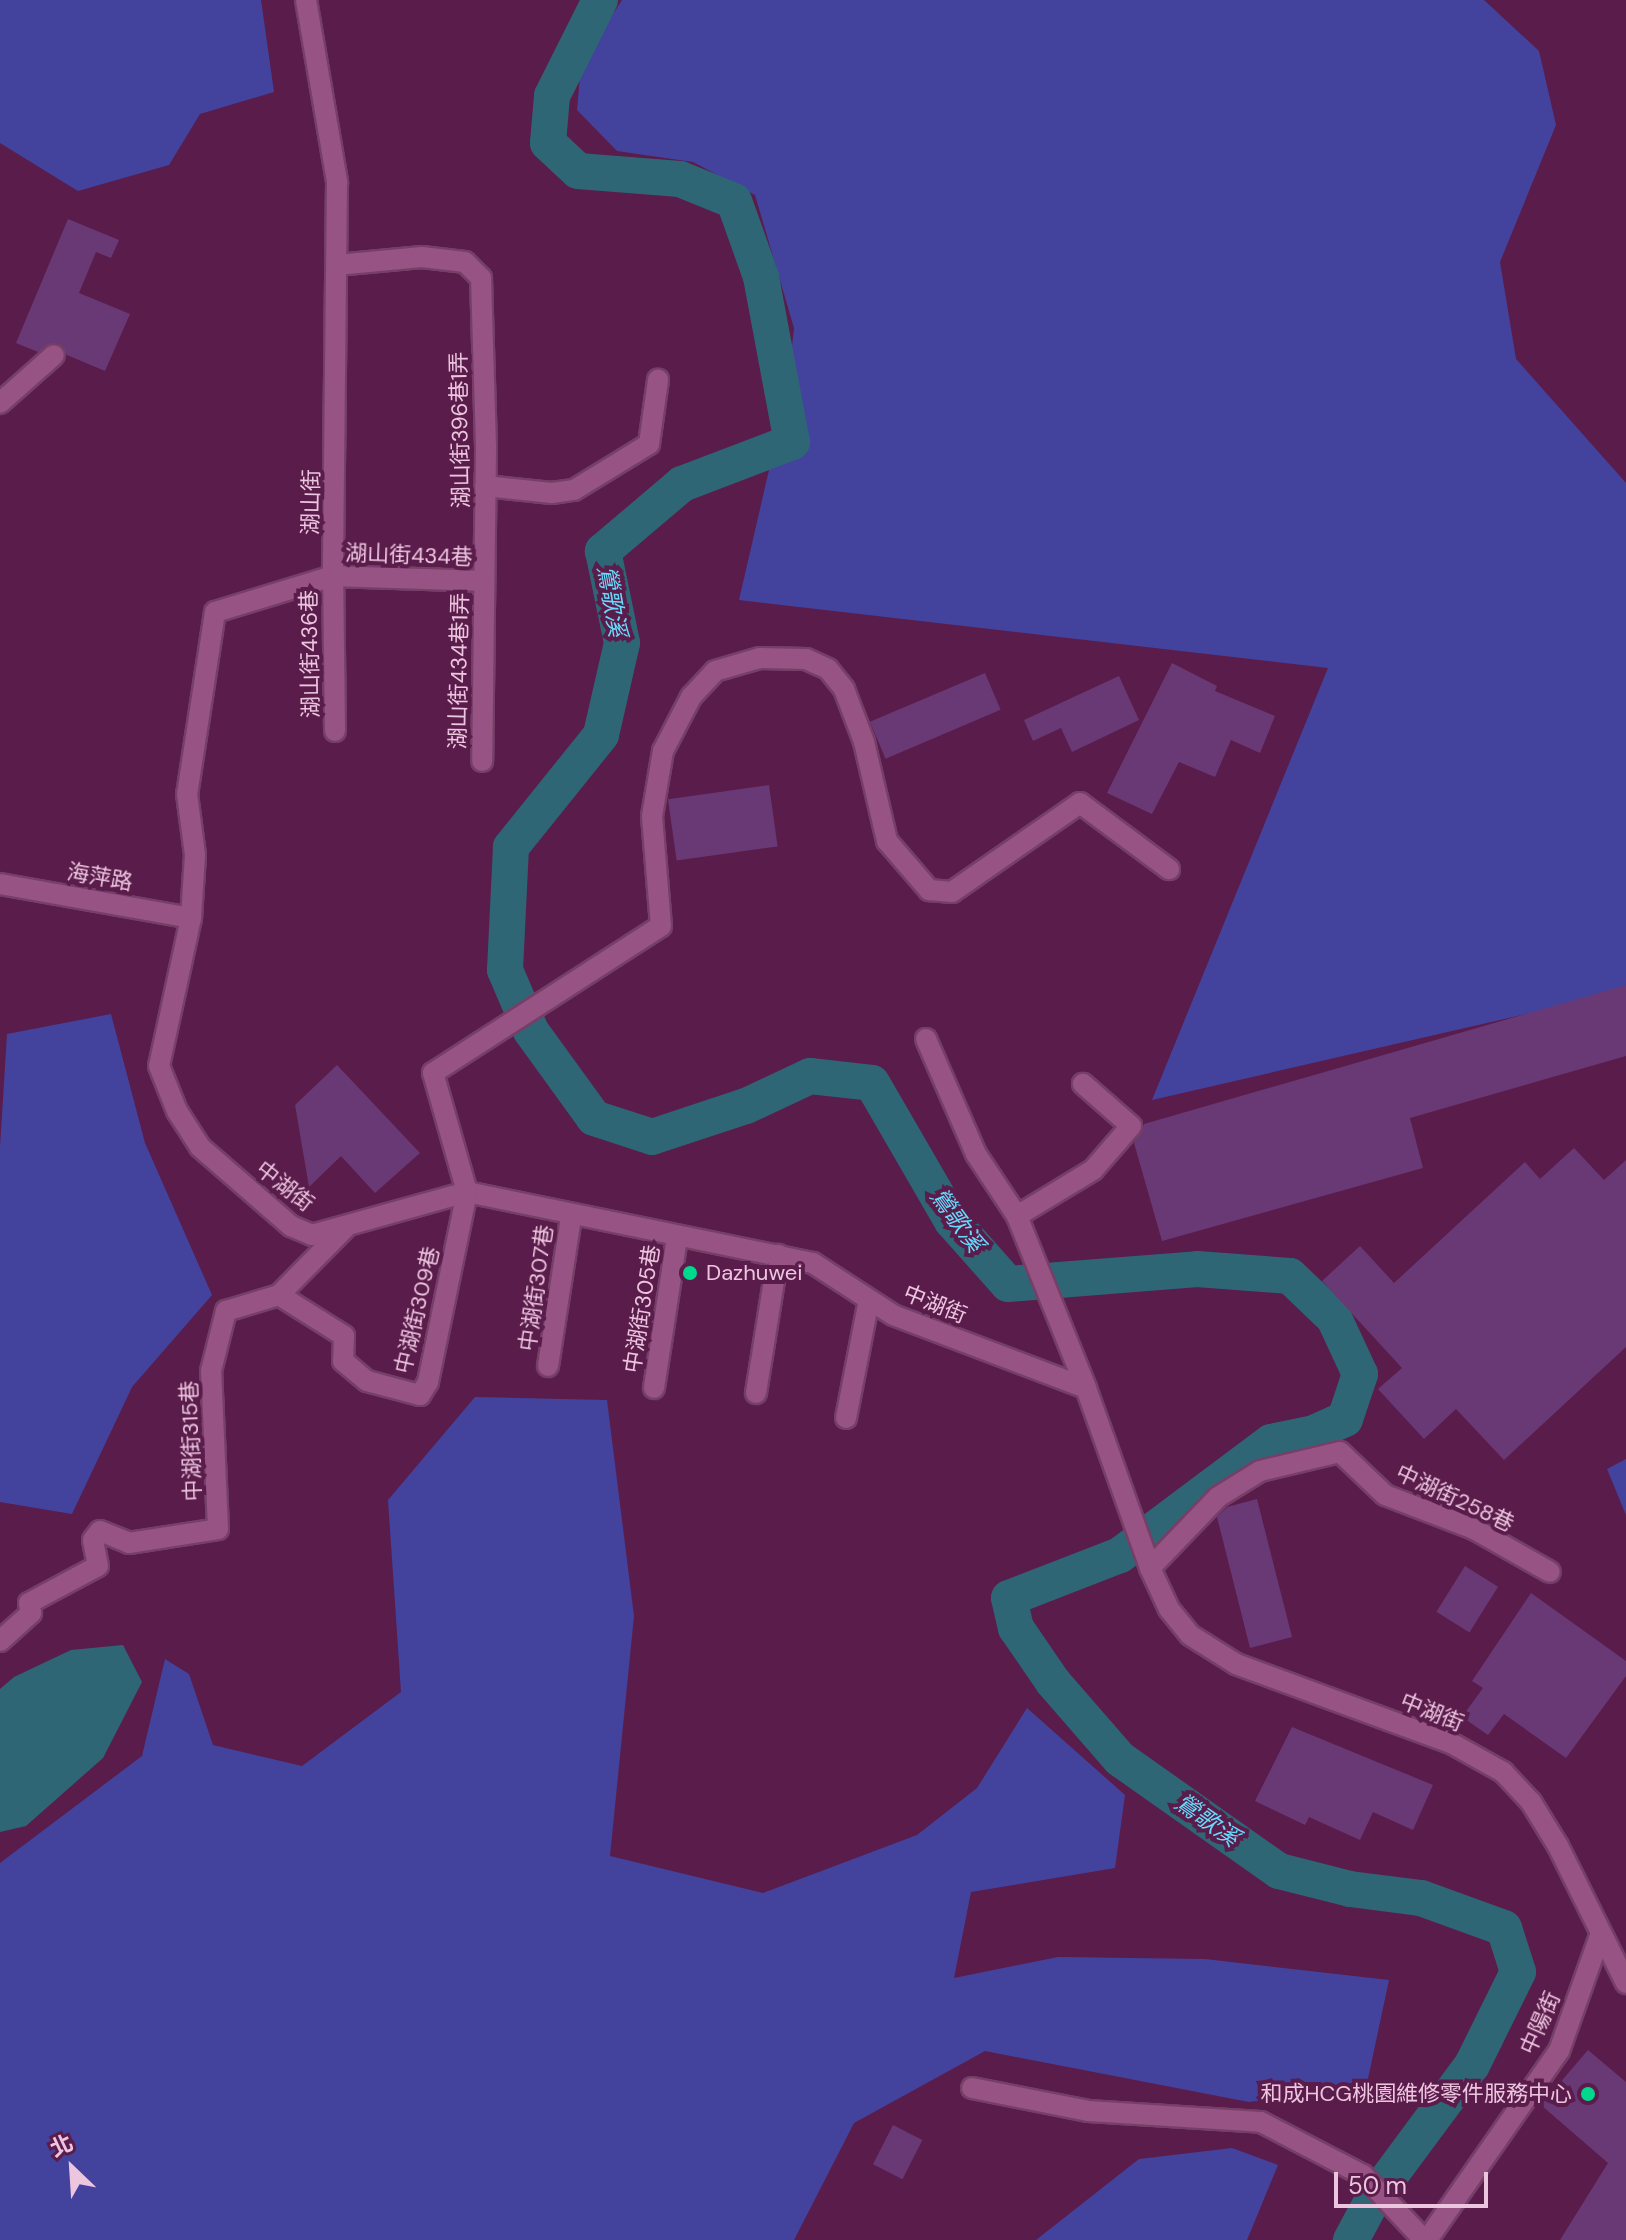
<!DOCTYPE html>
<meta charset="utf-8">
<style>
body{margin:0}
#map{position:relative;width:1626px;height:2240px;overflow:hidden;background:#5a1c4b;font-family:"DM Sans","Noto Sans TC",sans-serif}
div>[style]{position:absolute}
.green>*{inset:0;background:#43439e}
.water>*{inset:0;background:#2e6676}
.river>*{height:36px;margin:-18px;padding:0 18px;transform-origin:18px;border-radius:18px;background:#2e6676}
.building>*{inset:0;background:#683975;transform-origin:0 0}
.roads{filter:drop-shadow(2px 0 #753f68) drop-shadow(-2px 0 #753f68) drop-shadow(0 2px #753f68) drop-shadow(0 -2px #753f68)}
.minor>*{height:20px;margin:-10px;padding:0 10px;transform-origin:10px;border-radius:10px;background:#965383}
.dots>*{width:22px;height:22px;translate:-50% -50%;box-sizing:border-box;border:4px solid #5a1c4b;border-radius:50%}
span{translate:-50% -50%;white-space:nowrap;text-align:center;line-height:1.15;-webkit-text-stroke:8px #5a1c4b;paint-order:stroke}
.street-label{font-size:22px;color:#ecc5df}
.poi-label{font-size:22px;color:#ecc5df}
.left{translate:0 -50%;text-align:left}
.right{translate:-100% -50%;text-align:right}
.water-label{font-size:24px;color:#67dbfc;font-style:italic}
.north{position:absolute;left:32px;top:2128px;width:80px;height:80px;-webkit-text-stroke:6px #5a1c4b;paint-order:stroke;rotate:335deg;font-size:22px;font-weight:700;line-height:32px;text-align:center;color:#ecc5df}
.north::after{content:'';display:block;margin:auto;width:28px;height:36px;background:#ecc5df;clip-path:polygon(50% 0,100% 100%,50% 72%,0 100%)}
.scale{position:absolute;left:1334px;top:2172px;width:154px;height:36px;box-sizing:border-box;border:4px solid #ecc5df;border-top:0;padding-left:10px;font-size:24px;line-height:28px;white-space:nowrap;color:#ecc5df;-webkit-text-stroke:6px #5a1c4b;paint-order:stroke}
</style>
<div id="map">
<div class="green">
<i style="clip-path:polygon(0 0,261px 0,274px 92px,200px 114px,169px 165px,78px 191px,0 143px)"></i>
<i style="clip-path:polygon(622px 0,1484px 0,1539px 51px,1556px 125px,1500px 262px,1516px 359px,1626px 483px,1626px 991px,1152px 1100px,1328px 668px,739px 600px,787px 392px,794px 328px,755px 195px,693px 162px,617px 151px,577px 110px,581px 64px)"></i>
<i style="clip-path:polygon(111px 1014px,145px 1143px,212px 1295px,132px 1387px,72px 1514px,0 1502px,0 1147px,7px 1034px)"></i>
<i style="clip-path:polygon(475px 1397px,607px 1400px,634px 1616px,610px 1856px,763px 1893px,917px 1835px,977px 1788px,1027px 1708px,1125px 1795px,1115px 1868px,971px 1892px,954px 1978px,1058px 1957px,1205px 1959px,1389px 1980px,1366px 2088px,1249px 2102px,985px 2051px,854px 2123px,794px 2240px,0 2240px,0 1863px,142px 1756px,165px 1659px,189px 1674px,213px 1745px,302px 1766px,401px 1692px,388px 1500px)"></i>
<i style="clip-path:polygon(1626px 1459px,1626px 1515px,1607px 1469px)"></i>
<i style="clip-path:polygon(1232px 2148px,1278px 2165px,1247px 2240px,1036px 2240px,1139px 2159px)"></i>
</div>
<div class="water">
<i style="clip-path:polygon(123px 1645px,142px 1682px,103px 1758px,26px 1826px,0 1832px,0 1689px,14px 1677px,71px 1650px)"></i>
</div>
<div class="river">
<i style="left:600px;top:0;width:107px;rotate:116.6deg"></i>
<i style="left:552px;top:96px;width:47px;rotate:94.9deg"></i>
<i style="left:548px;top:143px;width:41px;rotate:43deg"></i>
<i style="left:578px;top:171px;width:102px;rotate:4.5deg"></i>
<i style="left:680px;top:179px;width:58px;rotate:22.2deg"></i>
<i style="left:734px;top:201px;width:81px;rotate:70.4deg"></i>
<i style="left:761px;top:277px;width:168px;rotate:79.4deg"></i>
<i style="left:792px;top:442px;width:118px;rotate:159.1deg"></i>
<i style="left:682px;top:484px;width:104px;rotate:139.7deg"></i>
<i style="left:603px;top:551px;width:94px;rotate:78.3deg"></i>
<i style="left:622px;top:643px;width:94px;rotate:102.9deg"></i>
<i style="left:601px;top:735px;width:144px;rotate:128.8deg"></i>
<i style="left:511px;top:847px;width:123px;rotate:92.8deg"></i>
<i style="left:505px;top:970px;width:66px;rotate:66.9deg"></i>
<i style="left:531px;top:1031px;width:107px;rotate:54.1deg"></i>
<i style="left:594px;top:1118px;width:61px;rotate:18.1deg"></i>
<i style="left:652px;top:1137px;width:99px;rotate:-18.3deg"></i>
<i style="left:746px;top:1106px;width:71px;rotate:-25.1deg"></i>
<i style="left:810px;top:1076px;width:62px;rotate:6.4deg"></i>
<i style="left:872px;top:1083px;width:160px;rotate:59.9deg"></i>
<i style="left:952px;top:1221px;width:84px;rotate:48.4deg"></i>
<i style="left:1008px;top:1284px;width:190px;rotate:-4.5deg"></i>
<i style="left:1197px;top:1269px;width:93px;rotate:4.3deg"></i>
<i style="left:1290px;top:1276px;width:61px;rotate:43.7deg"></i>
<i style="left:1334px;top:1318px;width:62px;rotate:65.1deg"></i>
<i style="left:1360px;top:1374px;width:47px;rotate:108.4deg"></i>
<i style="left:1345px;top:1419px;width:34px;rotate:156deg"></i>
<i style="left:1314px;top:1433px;width:44px;rotate:168.2deg"></i>
<i style="left:1271px;top:1442px;width:189px;rotate:143.2deg"></i>
<i style="left:1120px;top:1555px;width:119px;rotate:158.8deg"></i>
<i style="left:1009px;top:1598px;width:31px;rotate:77deg"></i>
<i style="left:1016px;top:1628px;width:65px;rotate:55.6deg"></i>
<i style="left:1053px;top:1682px;width:102px;rotate:49deg"></i>
<i style="left:1120px;top:1759px;width:194px;rotate:35.2deg"></i>
<i style="left:1279px;top:1871px;width:73px;rotate:14.2deg"></i>
<i style="left:1350px;top:1889px;width:72px;rotate:7.2deg"></i>
<i style="left:1421px;top:1898px;width:88px;rotate:19.9deg"></i>
<i style="left:1504px;top:1928px;width:46px;rotate:72.3deg"></i>
<i style="left:1518px;top:1972px;width:104px;rotate:116.3deg"></i>
<i style="left:1472px;top:2065px;width:167px;rotate:126.5deg"></i>
<i style="left:1373px;top:2199px;width:47px;rotate:118.2deg"></i>
</div>
<div class="building">
<i style="clip-path:polygon(68px 219px,119px 240px,111px 258px,96px 252px,79px 293px,130px 314px,105px 371px,67px 355px,57px 343px,38px 352px,16px 343px)"></i>
<i style="clip-path:polygon(1172px 663px,1217px 686px,1215px 691px,1275px 716px,1260px 753px,1231px 740px,1215px 777px,1179px 762px,1152px 814px,1107px 793px)"></i>
<i style="left:985px;top:673px;width:40px;height:125px;rotate:67deg"></i>
<i style="clip-path:polygon(1119px 676px,1139px 720px,1072px 752px,1061px 728px,1033px 741px,1024px 720px)"></i>
<i style="left:769px;top:785px;width:62px;height:102px;rotate:82deg"></i>
<i style="clip-path:polygon(1626px 985px,1626px 1056px,1410px 1118px,1423px 1168px,1162px 1241px,1134px 1143px,1144px 1124px)"></i>
<i style="clip-path:polygon(337px 1065px,420px 1153px,375px 1193px,341px 1156px,309px 1187px,295px 1105px)"></i>
<i style="clip-path:polygon(1574px 1148px,1604px 1180px,1626px 1160px,1626px 1347px,1504px 1460px,1456px 1409px,1424px 1439px,1378px 1389px,1402px 1368px,1322px 1281px,1360px 1246px,1394px 1283px,1525px 1162px,1540px 1179px)"></i>
<i style="clip-path:polygon(1257px 1499px,1292px 1637px,1250px 1648px,1217px 1517px,1227px 1507px)"></i>
<i style="left:1465px;top:1566px;width:39px;height:54px;rotate:32deg"></i>
<i style="clip-path:polygon(1531px 1593px,1626px 1661px,1626px 1676px,1566px 1758px,1504px 1714px,1488px 1735px,1462px 1717px,1483px 1688px,1472px 1681px)"></i>
<i style="clip-path:polygon(1292px 1727px,1433px 1785px,1413px 1830px,1373px 1812px,1360px 1840px,1309px 1817px,1305px 1825px,1255px 1801px)"></i>
<i style="clip-path:polygon(1588px 2050px,1626px 2082px,1626px 2240px,1560px 2240px,1608px 2163px,1541px 2105px)"></i>
<i style="left:893px;top:2125px;width:33px;height:44px;rotate:27deg"></i>
</div>
<div class="roads">
<div class="minor">
<i style="left:306px;top:0;width:185px;rotate:80.3deg"></i>
<i style="left:337px;top:182px;width:394px;rotate:90.6deg"></i>
<i style="left:333px;top:576px;width:123px;rotate:163deg"></i>
<i style="left:215px;top:612px;width:184px;rotate:98.7deg"></i>
<i style="left:187px;top:794px;width:62px;rotate:82.5deg"></i>
<i style="left:195px;top:855px;width:63px;rotate:93.6deg"></i>
<i style="left:191px;top:918px;width:151px;rotate:102.2deg"></i>
<i style="left:159px;top:1066px;width:48px;rotate:68.2deg"></i>
<i style="left:177px;top:1111px;width:43px;rotate:57.4deg"></i>
<i style="left:200px;top:1147px;width:121px;rotate:41deg"></i>
<i style="left:291px;top:1226px;width:23px;rotate:23deg"></i>
<i style="left:312px;top:1235px;width:161px;rotate:-15.5deg"></i>
<i style="left:467px;top:1192px;width:353px;rotate:11.6deg"></i>
<i style="left:813px;top:1263px;width:95px;rotate:33deg"></i>
<i style="left:893px;top:1315px;width:206px;rotate:20.7deg"></i>
<i style="left:1086px;top:1388px;width:191px;rotate:70.4deg"></i>
<i style="left:1150px;top:1568px;width:45px;rotate:65.1deg"></i>
<i style="left:1169px;top:1609px;width:33px;rotate:51deg"></i>
<i style="left:1190px;top:1635px;width:54px;rotate:32.2deg"></i>
<i style="left:1236px;top:1664px;width:229px;rotate:20.2deg"></i>
<i style="left:1451px;top:1743px;width:60px;rotate:29.1deg"></i>
<i style="left:1503px;top:1772px;width:41px;rotate:47deg"></i>
<i style="left:1531px;top:1802px;width:52px;rotate:58.5deg"></i>
<i style="left:1558px;top:1846px;width:153px;rotate:63.6deg"></i>
<i style="left:337px;top:265px;width:85px;rotate:-5.4deg"></i>
<i style="left:422px;top:257px;width:43px;rotate:6.6deg"></i>
<i style="left:465px;top:262px;width:23px;rotate:45deg"></i>
<i style="left:481px;top:278px;width:171px;rotate:88.3deg"></i>
<i style="left:486px;top:449px;width:312px;rotate:90.7deg"></i>
<i style="left:0;top:403px;width:72px;rotate:-41.6deg"></i>
<i style="left:485px;top:486px;width:67px;rotate:6deg"></i>
<i style="left:552px;top:493px;width:22px;rotate:-8deg"></i>
<i style="left:574px;top:490px;width:88px;rotate:-31.5deg"></i>
<i style="left:649px;top:444px;width:65px;rotate:-82deg"></i>
<i style="left:335px;top:731px;width:155px;rotate:-90.7deg"></i>
<i style="left:333px;top:576px;width:151px;rotate:1.9deg"></i>
<i style="left:0;top:884px;width:194px;rotate:10.1deg"></i>
<i style="left:926px;top:1039px;width:125px;rotate:66.5deg"></i>
<i style="left:976px;top:1154px;width:74px;rotate:56.5deg"></i>
<i style="left:1017px;top:1216px;width:89px;rotate:-31.2deg"></i>
<i style="left:1093px;top:1170px;width:58px;rotate:-49.2deg"></i>
<i style="left:1131px;top:1126px;width:64px;rotate:-138.8deg"></i>
<i style="left:1017px;top:1216px;width:185px;rotate:68.1deg"></i>
<i style="left:279px;top:1295px;width:77px;rotate:32.2deg"></i>
<i style="left:344px;top:1336px;width:25px;rotate:92deg"></i>
<i style="left:343px;top:1361px;width:31px;rotate:40deg"></i>
<i style="left:367px;top:1381px;width:55px;rotate:14.8deg"></i>
<i style="left:420px;top:1395px;width:15px;rotate:-58deg"></i>
<i style="left:428px;top:1382px;width:194px;rotate:-78.4deg"></i>
<i style="left:467px;top:1192px;width:124px;rotate:-105.9deg"></i>
<i style="left:433px;top:1073px;width:271px;rotate:-32.8deg"></i>
<i style="left:661px;top:926px;width:110px;rotate:-94.7deg"></i>
<i style="left:652px;top:816px;width:66px;rotate:-80.4deg"></i>
<i style="left:663px;top:751px;width:61px;rotate:-62.6deg"></i>
<i style="left:691px;top:697px;width:35px;rotate:-47deg"></i>
<i style="left:715px;top:671px;width:47px;rotate:-16.1deg"></i>
<i style="left:760px;top:658px;width:46px;rotate:1.2deg"></i>
<i style="left:806px;top:659px;width:24px;rotate:24deg"></i>
<i style="left:828px;top:669px;width:26px;rotate:51deg"></i>
<i style="left:844px;top:689px;width:57px;rotate:69.3deg"></i>
<i style="left:864px;top:742px;width:102px;rotate:76.9deg"></i>
<i style="left:887px;top:841px;width:65px;rotate:49.4deg"></i>
<i style="left:929px;top:890px;width:23px;rotate:5deg"></i>
<i style="left:952px;top:892px;width:156px;rotate:-34.8deg"></i>
<i style="left:1080px;top:803px;width:111px;rotate:36.6deg"></i>
<i style="left:548px;top:1366px;width:151px;rotate:-81.2deg"></i>
<i style="left:654px;top:1388px;width:153px;rotate:-81.3deg"></i>
<i style="left:756px;top:1393px;width:140px;rotate:-80.9deg"></i>
<i style="left:846px;top:1418px;width:120px;rotate:-79deg"></i>
<i style="left:1150px;top:1568px;width:98px;rotate:-46.2deg"></i>
<i style="left:1218px;top:1497px;width:49px;rotate:-31.8deg"></i>
<i style="left:1260px;top:1471px;width:82px;rotate:-13.4deg"></i>
<i style="left:1340px;top:1452px;width:62px;rotate:43.7deg"></i>
<i style="left:1385px;top:1495px;width:95px;rotate:20.9deg"></i>
<i style="left:1474px;top:1529px;width:87px;rotate:29.5deg"></i>
<i style="left:0;top:1641px;width:42px;rotate:-42.1deg"></i>
<i style="left:31px;top:1613px;width:10px;rotate:-101deg"></i>
<i style="left:29px;top:1603px;width:78px;rotate:-28.2deg"></i>
<i style="left:98px;top:1566px;width:26px;rotate:-101deg"></i>
<i style="left:93px;top:1540px;width:11px;rotate:-52deg"></i>
<i style="left:100px;top:1531px;width:31px;rotate:22deg"></i>
<i style="left:129px;top:1543px;width:90px;rotate:-8.9deg"></i>
<i style="left:218px;top:1529px;width:158px;rotate:-92.5deg"></i>
<i style="left:211px;top:1371px;width:62px;rotate:-76deg"></i>
<i style="left:226px;top:1311px;width:55px;rotate:-16.8deg"></i>
<i style="left:279px;top:1295px;width:97px;rotate:-45.4deg"></i>
<i style="left:972px;top:2088px;width:118px;rotate:11.2deg"></i>
<i style="left:1088px;top:2111px;width:173px;rotate:3.6deg"></i>
<i style="left:1261px;top:2122px;width:115px;rotate:27.5deg"></i>
<i style="left:1363px;top:2175px;width:89px;rotate:46.8deg"></i>
<i style="left:1427px;top:2240px;width:231px;rotate:-55.1deg"></i>
<i style="left:1559px;top:2051px;width:122px;rotate:-70.4deg"></i>
</div>
</div>
<div class="dots">
<i style="left:690px;top:1273px;background:#00d98c"></i>
<i style="left:1588px;top:2094px;background:#00d98c"></i>
</div>
<div class="street-label">
<span style="left:460px;top:430px;rotate:-91deg">湖山街396巷1弄</span>
<span style="left:311px;top:502px;rotate:-89deg">湖山街</span>
<span style="left:409px;top:555px;rotate:2deg">湖山街434巷</span>
<span style="left:310px;top:654px;rotate:-91deg">湖山街436巷</span>
<span style="left:459px;top:671px;rotate:-89deg">湖山街434巷1弄</span>
<span style="left:100px;top:877px;rotate:10deg">海萍路</span>
<span style="left:285px;top:1186px;rotate:38deg">中湖街</span>
<span style="left:536px;top:1288px;rotate:-82deg">中湖街307巷</span>
<span style="left:935px;top:1304px;rotate:22deg">中湖街</span>
<span style="left:642px;top:1309px;rotate:-81deg">中湖街305巷</span>
<span style="left:417px;top:1310px;rotate:-77deg">中湖街309巷</span>
<span style="left:191px;top:1441px;rotate:-92deg">中湖街315巷</span>
<span style="left:1455px;top:1498px;rotate:25deg">中湖街258巷</span>
<span style="left:1432px;top:1712px;rotate:22deg">中湖街</span>
<span style="left:1540px;top:2023px;rotate:-66deg">中陽街</span>
</div>
<div class="poi-label">
<span class="left" style="left:706px;top:1273px">Dazhuwei</span>
<span class="right" style="left:1572px;top:2094px">和成HCG桃園維修零件服務中心</span>
</div>
<div class="water-label">
<span style="left:612px;top:601px;rotate:80deg">鶯歌溪</span>
<span style="left:957px;top:1220px;rotate:54deg">鶯歌溪</span>
<span style="left:1207px;top:1820px;rotate:35deg">鶯歌溪</span>
</div>
<div class="north">北</div>
<div class="scale">50 m</div>
</div>
